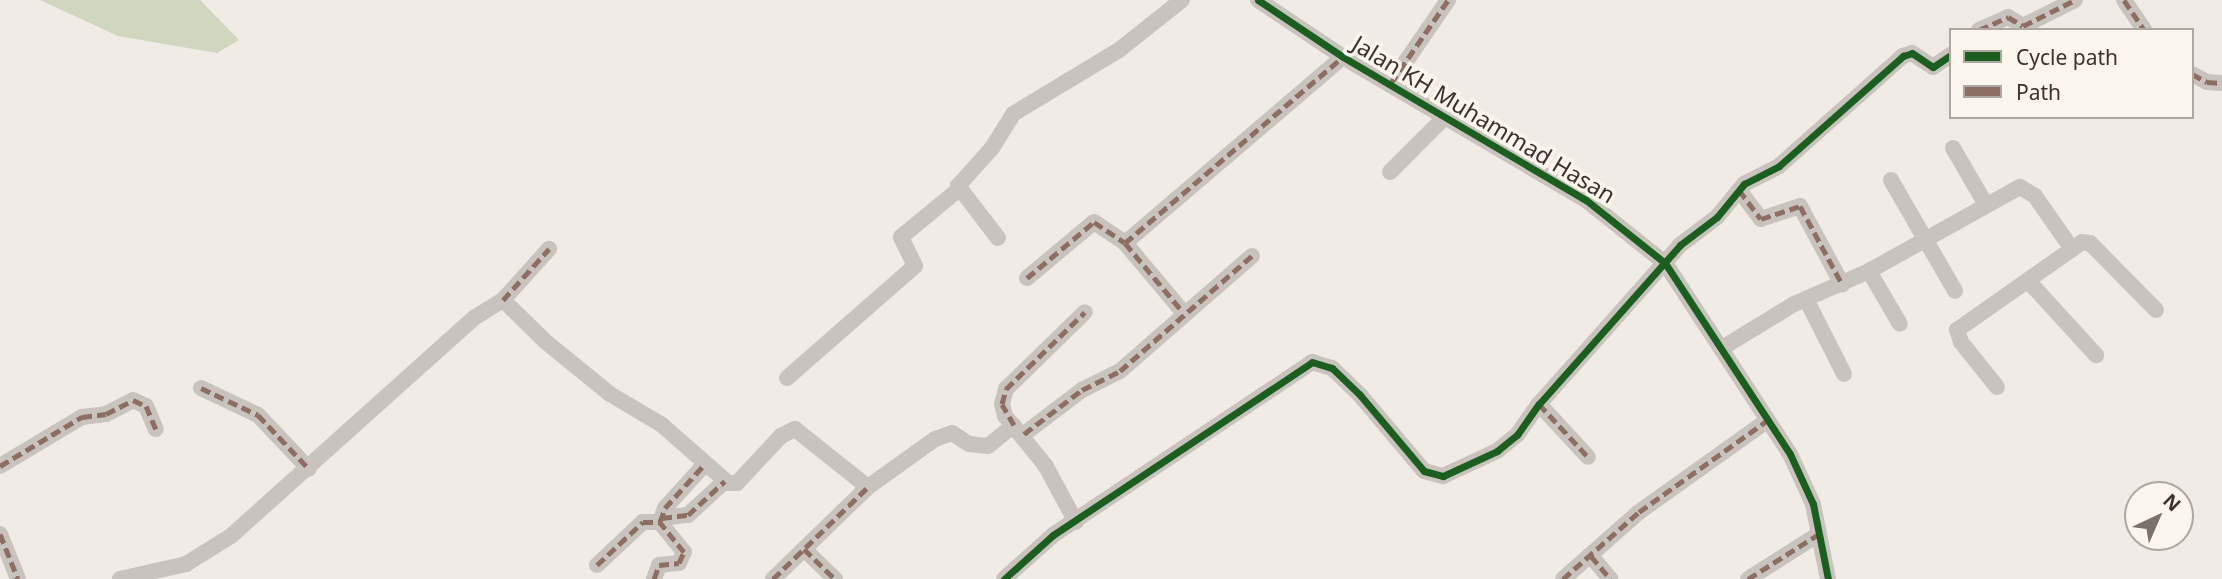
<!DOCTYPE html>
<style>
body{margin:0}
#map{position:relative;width:2222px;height:579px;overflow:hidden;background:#f0ebe5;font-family:"Noto Sans",sans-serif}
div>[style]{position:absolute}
.green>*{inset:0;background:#d1d6bf}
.street>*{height:16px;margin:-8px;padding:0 8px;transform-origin:8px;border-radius:8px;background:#c9c3be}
.quiet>*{height:5px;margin-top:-2.5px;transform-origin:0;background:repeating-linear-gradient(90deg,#8d6e63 0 10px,transparent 0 15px)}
.cycleway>*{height:7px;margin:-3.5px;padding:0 3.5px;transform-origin:3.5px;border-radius:3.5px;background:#1b5e20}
span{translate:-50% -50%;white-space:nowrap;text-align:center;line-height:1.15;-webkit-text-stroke:7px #fbf5ee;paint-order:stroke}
.street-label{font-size:23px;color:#3b302b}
.legend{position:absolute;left:1949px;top:28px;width:245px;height:91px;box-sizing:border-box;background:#fbf5ee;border:2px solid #aea6a0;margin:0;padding:9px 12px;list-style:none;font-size:21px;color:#3b302b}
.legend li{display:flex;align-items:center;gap:14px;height:35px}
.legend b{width:35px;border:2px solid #aea6a0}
.north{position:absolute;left:2124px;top:481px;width:70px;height:70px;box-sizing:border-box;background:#fbf5ee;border:2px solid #aea6a0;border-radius:50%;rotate:44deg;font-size:19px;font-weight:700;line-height:28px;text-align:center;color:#3b302b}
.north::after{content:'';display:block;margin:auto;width:24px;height:32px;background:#7a716c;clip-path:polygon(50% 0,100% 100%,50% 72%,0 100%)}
</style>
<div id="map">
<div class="green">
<i style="clip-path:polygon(40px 0,200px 0,239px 40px,217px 53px,118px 36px)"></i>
</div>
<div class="street">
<i style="left:1258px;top:0;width:102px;rotate:33.8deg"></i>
<i style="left:1343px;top:57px;width:282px;rotate:30.5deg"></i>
<i style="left:1586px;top:200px;width:101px;rotate:38.6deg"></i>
<i style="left:1665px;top:263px;width:228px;rotate:56.8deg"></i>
<i style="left:1790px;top:454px;width:55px;rotate:65.3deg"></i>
<i style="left:1813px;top:504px;width:76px;rotate:78.7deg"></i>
<i style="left:2124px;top:0;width:36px;rotate:56deg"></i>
<i style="left:1979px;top:30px;width:32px;rotate:-24deg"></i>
<i style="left:2008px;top:17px;width:17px;rotate:31deg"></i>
<i style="left:2023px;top:26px;width:58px;rotate:-26.6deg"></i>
<i style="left:2192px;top:74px;width:17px;rotate:28deg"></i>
<i style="left:2207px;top:82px;width:15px;rotate:4deg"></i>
<i style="left:1391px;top:83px;width:101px;rotate:-55.5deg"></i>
<i style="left:1953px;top:148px;width:66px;rotate:59.9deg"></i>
<i style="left:1390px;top:172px;width:79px;rotate:-45deg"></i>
<i style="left:1891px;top:180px;width:128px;rotate:60deg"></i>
<i style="left:1739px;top:190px;width:36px;rotate:53deg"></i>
<i style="left:1761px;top:219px;width:41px;rotate:-18.4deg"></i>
<i style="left:1800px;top:206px;width:89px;rotate:61.7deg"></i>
<i style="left:998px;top:238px;width:66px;rotate:-127.6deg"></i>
<i style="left:958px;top:186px;width:51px;rotate:-48.2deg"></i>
<i style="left:992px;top:148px;width:40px;rotate:-58deg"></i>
<i style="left:1013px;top:114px;width:124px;rotate:-31.1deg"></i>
<i style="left:1119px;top:50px;width:80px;rotate:-38.4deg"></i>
<i style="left:1125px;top:243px;width:287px;rotate:-40.5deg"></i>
<i style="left:1869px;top:271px;width:61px;rotate:59.7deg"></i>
<i style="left:1027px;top:278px;width:87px;rotate:-39.9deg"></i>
<i style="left:1094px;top:222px;width:37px;rotate:34deg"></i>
<i style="left:1125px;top:243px;width:90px;rotate:50deg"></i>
<i style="left:2030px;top:283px;width:98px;rotate:47.5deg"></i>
<i style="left:1806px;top:299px;width:84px;rotate:63.1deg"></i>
<i style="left:503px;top:300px;width:60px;rotate:44.3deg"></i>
<i style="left:546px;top:342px;width:82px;rotate:39.1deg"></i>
<i style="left:610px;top:394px;width:61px;rotate:30.8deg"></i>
<i style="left:662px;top:425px;width:88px;rotate:41.3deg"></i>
<i style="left:728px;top:483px;width:9px"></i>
<i style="left:737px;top:483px;width:64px;rotate:-46.9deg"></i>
<i style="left:781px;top:436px;width:16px;rotate:-27deg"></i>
<i style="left:795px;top:429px;width:93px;rotate:38.5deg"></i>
<i style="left:1722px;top:348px;width:84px;rotate:-31.4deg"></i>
<i style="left:1794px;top:304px;width:82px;rotate:-23.7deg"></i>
<i style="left:1869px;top:271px;width:173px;rotate:-29.1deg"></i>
<i style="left:2020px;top:187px;width:17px;rotate:31deg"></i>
<i style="left:2035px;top:196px;width:65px;rotate:55.1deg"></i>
<i style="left:787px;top:378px;width:170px;rotate:-41.2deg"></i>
<i style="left:915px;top:266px;width:32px;rotate:-116deg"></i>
<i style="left:901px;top:237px;width:74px;rotate:-39.5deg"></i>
<i style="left:1997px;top:387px;width:58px;rotate:-128.7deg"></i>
<i style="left:1961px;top:342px;width:13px;rotate:-108deg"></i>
<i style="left:1957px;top:330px;width:153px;rotate:-35.1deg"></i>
<i style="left:2082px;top:242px;width:8px;rotate:7deg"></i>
<i style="left:2090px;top:243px;width:94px;rotate:45.4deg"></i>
<i style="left:201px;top:388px;width:63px;rotate:25.3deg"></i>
<i style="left:258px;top:415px;width:74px;rotate:46.6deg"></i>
<i style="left:1539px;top:404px;width:72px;rotate:47.2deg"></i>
<i style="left:1024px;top:434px;width:73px;rotate:-37.2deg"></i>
<i style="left:1082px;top:390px;width:42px;rotate:-26.6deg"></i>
<i style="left:1120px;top:371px;width:175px;rotate:-41.1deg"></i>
<i style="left:0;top:466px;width:96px;rotate:-30.9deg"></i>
<i style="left:82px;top:417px;width:24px;rotate:-7deg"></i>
<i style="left:106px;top:414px;width:30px;rotate:-27deg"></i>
<i style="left:133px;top:400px;width:14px;rotate:25deg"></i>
<i style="left:146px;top:406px;width:25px;rotate:67deg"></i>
<i style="left:662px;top:518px;width:26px;rotate:-7deg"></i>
<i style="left:688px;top:515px;width:50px;rotate:-42.6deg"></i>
<i style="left:1076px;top:522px;width:65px;rotate:-118.5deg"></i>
<i style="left:1045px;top:465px;width:63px;rotate:-129.2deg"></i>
<i style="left:1005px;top:416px;width:12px;rotate:-104deg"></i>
<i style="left:1002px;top:404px;width:16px;rotate:-75deg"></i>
<i style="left:1006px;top:389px;width:110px;rotate:-44.3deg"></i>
<i style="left:0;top:534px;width:48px;rotate:68.2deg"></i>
<i style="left:804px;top:549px;width:43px;rotate:44.1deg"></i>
<i style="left:1591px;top:556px;width:30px;rotate:50deg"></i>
<i style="left:597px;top:565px;width:63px;rotate:-43.1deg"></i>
<i style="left:643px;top:522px;width:17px"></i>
<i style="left:120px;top:579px;width:68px;rotate:-12.8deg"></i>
<i style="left:186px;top:564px;width:53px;rotate:-31.9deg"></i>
<i style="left:231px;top:536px;width:326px;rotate:-41.9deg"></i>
<i style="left:474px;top:318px;width:34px;rotate:-32deg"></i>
<i style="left:503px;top:300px;width:69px;rotate:-48deg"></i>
<i style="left:654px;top:579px;width:15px;rotate:-70deg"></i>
<i style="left:659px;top:565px;width:20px;rotate:-6deg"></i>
<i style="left:679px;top:563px;width:12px;rotate:-66deg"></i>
<i style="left:684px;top:552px;width:38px;rotate:-129deg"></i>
<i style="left:660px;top:522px;width:15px;rotate:-70deg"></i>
<i style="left:665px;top:508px;width:58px;rotate:-47.8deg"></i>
<i style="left:773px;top:579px;width:132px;rotate:-44.1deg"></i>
<i style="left:868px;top:487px;width:82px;rotate:-35.6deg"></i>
<i style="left:935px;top:439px;width:18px;rotate:-19deg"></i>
<i style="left:952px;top:433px;width:20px;rotate:33deg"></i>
<i style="left:969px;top:444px;width:19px;rotate:6deg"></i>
<i style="left:988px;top:446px;width:33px;rotate:-39deg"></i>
<i style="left:1004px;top:579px;width:66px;rotate:-41.9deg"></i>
<i style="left:1053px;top:535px;width:311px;rotate:-33.7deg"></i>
<i style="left:1312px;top:362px;width:21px;rotate:17deg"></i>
<i style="left:1332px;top:368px;width:39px;rotate:44deg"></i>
<i style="left:1360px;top:395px;width:99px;rotate:49.9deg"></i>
<i style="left:1424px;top:471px;width:20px;rotate:15deg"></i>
<i style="left:1443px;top:476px;width:60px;rotate:-24.8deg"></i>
<i style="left:1497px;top:451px;width:26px;rotate:-39deg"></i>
<i style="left:1517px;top:435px;width:38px;rotate:-55deg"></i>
<i style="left:1539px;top:404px;width:213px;rotate:-48.4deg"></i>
<i style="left:1680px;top:245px;width:46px;rotate:-37.1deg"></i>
<i style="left:1717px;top:217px;width:43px;rotate:-50.7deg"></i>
<i style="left:1744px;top:184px;width:39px;rotate:-27deg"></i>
<i style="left:1779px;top:166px;width:166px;rotate:-41.6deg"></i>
<i style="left:1903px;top:56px;width:9px;rotate:-18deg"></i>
<i style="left:1912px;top:53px;width:25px;rotate:34deg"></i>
<i style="left:1933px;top:67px;width:22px;rotate:-34deg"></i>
<i style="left:1563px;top:579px;width:101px;rotate:-41.4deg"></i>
<i style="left:1639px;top:512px;width:158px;rotate:-35.5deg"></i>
<i style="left:1748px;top:579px;width:84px;rotate:-32.4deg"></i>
</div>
<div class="quiet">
<i style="left:2124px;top:0;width:36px;rotate:56deg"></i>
<i style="left:1979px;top:30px;width:32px;rotate:-24deg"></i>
<i style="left:2008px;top:17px;width:17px;rotate:31deg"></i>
<i style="left:2023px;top:26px;width:58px;rotate:-26.6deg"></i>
<i style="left:2192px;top:74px;width:17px;rotate:28deg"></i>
<i style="left:2207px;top:82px;width:15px;rotate:4deg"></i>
<i style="left:1391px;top:83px;width:101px;rotate:-55.5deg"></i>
<i style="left:1739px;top:190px;width:36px;rotate:53deg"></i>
<i style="left:1761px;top:219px;width:41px;rotate:-18.4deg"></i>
<i style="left:1800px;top:206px;width:89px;rotate:61.7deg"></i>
<i style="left:1125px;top:243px;width:287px;rotate:-40.5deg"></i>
<i style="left:1027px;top:278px;width:87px;rotate:-39.9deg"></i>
<i style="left:1094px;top:222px;width:37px;rotate:34deg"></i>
<i style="left:1125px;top:243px;width:90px;rotate:50deg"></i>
<i style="left:503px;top:300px;width:69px;rotate:-48deg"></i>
<i style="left:201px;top:388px;width:63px;rotate:25.3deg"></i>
<i style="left:258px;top:415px;width:74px;rotate:46.6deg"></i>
<i style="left:1539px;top:404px;width:72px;rotate:47.2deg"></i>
<i style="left:1014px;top:425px;width:24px;rotate:-120deg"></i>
<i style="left:1002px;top:404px;width:16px;rotate:-75deg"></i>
<i style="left:1006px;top:389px;width:110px;rotate:-44.3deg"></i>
<i style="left:1024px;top:434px;width:73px;rotate:-37.2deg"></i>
<i style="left:1082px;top:390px;width:42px;rotate:-26.6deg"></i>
<i style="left:1120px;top:371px;width:175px;rotate:-41.1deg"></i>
<i style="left:0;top:466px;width:96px;rotate:-30.9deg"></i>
<i style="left:82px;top:417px;width:24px;rotate:-7deg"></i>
<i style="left:106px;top:414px;width:30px;rotate:-27deg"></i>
<i style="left:133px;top:400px;width:14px;rotate:25deg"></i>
<i style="left:146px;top:406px;width:25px;rotate:67deg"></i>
<i style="left:662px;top:518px;width:26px;rotate:-7deg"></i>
<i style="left:688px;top:515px;width:50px;rotate:-42.6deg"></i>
<i style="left:0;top:534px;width:48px;rotate:68.2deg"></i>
<i style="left:804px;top:549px;width:43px;rotate:44.1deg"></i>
<i style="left:1591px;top:556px;width:30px;rotate:50deg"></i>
<i style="left:597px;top:565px;width:63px;rotate:-43.1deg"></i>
<i style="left:643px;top:522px;width:17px"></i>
<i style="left:654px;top:579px;width:15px;rotate:-70deg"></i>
<i style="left:659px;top:565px;width:20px;rotate:-6deg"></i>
<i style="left:679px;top:563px;width:12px;rotate:-66deg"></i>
<i style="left:684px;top:552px;width:38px;rotate:-129deg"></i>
<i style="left:660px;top:522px;width:15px;rotate:-70deg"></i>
<i style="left:665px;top:508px;width:58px;rotate:-47.8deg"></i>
<i style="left:773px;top:579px;width:132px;rotate:-44.1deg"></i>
<i style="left:1563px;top:579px;width:101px;rotate:-41.4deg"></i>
<i style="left:1639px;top:512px;width:158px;rotate:-35.5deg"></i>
<i style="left:1748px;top:579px;width:84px;rotate:-32.4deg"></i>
</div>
<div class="cycleway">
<i style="left:1258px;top:0;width:102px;rotate:33.8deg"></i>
<i style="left:1343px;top:57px;width:282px;rotate:30.5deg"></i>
<i style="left:1586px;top:200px;width:101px;rotate:38.6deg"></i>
<i style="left:1665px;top:263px;width:228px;rotate:56.8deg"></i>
<i style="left:1790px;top:454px;width:55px;rotate:65.3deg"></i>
<i style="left:1813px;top:504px;width:76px;rotate:78.7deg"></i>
<i style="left:1004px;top:579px;width:66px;rotate:-41.9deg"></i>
<i style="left:1053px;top:535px;width:311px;rotate:-33.7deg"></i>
<i style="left:1312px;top:362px;width:21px;rotate:17deg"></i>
<i style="left:1332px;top:368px;width:39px;rotate:44deg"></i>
<i style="left:1360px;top:395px;width:99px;rotate:49.9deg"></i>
<i style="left:1424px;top:471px;width:20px;rotate:15deg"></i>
<i style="left:1443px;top:476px;width:60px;rotate:-24.8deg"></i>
<i style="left:1497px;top:451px;width:26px;rotate:-39deg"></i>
<i style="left:1517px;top:435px;width:38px;rotate:-55deg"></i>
<i style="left:1539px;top:404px;width:213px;rotate:-48.4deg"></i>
<i style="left:1680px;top:245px;width:46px;rotate:-37.1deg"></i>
<i style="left:1717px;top:217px;width:43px;rotate:-50.7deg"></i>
<i style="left:1744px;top:184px;width:39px;rotate:-27deg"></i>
<i style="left:1779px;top:166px;width:166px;rotate:-41.6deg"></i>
<i style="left:1903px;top:56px;width:9px;rotate:-18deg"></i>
<i style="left:1912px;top:53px;width:25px;rotate:34deg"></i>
<i style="left:1933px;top:67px;width:22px;rotate:-34deg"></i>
</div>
<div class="street-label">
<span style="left:1484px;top:119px;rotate:31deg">Jalan KH Muhammad Hasan</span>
</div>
<ul class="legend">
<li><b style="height:9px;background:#1b5e20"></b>Cycle path</li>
<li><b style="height:9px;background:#8d6e63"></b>Path</li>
</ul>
<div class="north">N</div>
</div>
